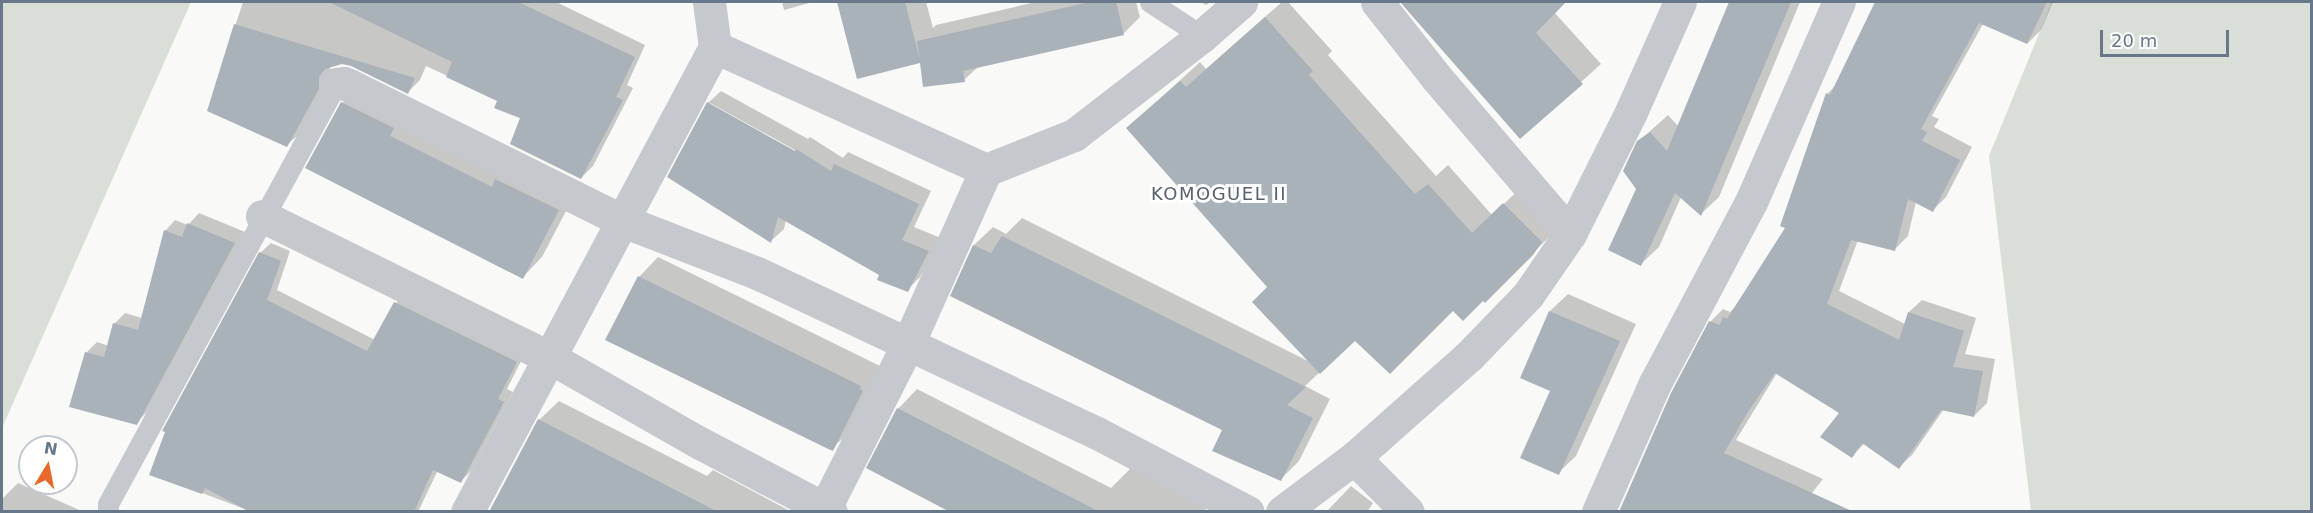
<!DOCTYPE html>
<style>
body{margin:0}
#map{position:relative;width:2313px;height:513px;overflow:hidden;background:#f9f9f7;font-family:"DejaVu Sans",sans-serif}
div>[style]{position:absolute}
.green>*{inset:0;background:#d9ded6}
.shadow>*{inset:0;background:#0003}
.building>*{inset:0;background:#a9b1b9}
.lane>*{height:21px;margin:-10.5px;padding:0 10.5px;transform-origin:10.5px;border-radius:10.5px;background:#c5c8cd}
.street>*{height:33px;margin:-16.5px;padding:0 16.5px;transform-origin:16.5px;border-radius:16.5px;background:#c5c8cd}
span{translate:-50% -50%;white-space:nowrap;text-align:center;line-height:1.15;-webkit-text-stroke:6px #fff;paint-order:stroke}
.quarter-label{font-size:18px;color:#56616d;letter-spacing:1.5px}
.frame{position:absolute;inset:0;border:3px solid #687789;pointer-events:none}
.north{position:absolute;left:18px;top:435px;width:60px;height:60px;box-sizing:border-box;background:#fff;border:2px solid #c3c9d0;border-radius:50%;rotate:10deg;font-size:16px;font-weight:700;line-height:24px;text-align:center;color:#687789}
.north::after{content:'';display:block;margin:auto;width:21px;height:27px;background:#e6682b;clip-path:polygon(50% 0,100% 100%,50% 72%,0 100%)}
.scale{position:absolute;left:2100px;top:30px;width:129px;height:27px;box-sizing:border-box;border:3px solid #687789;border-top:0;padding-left:8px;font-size:18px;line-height:21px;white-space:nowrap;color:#687789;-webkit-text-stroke:4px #fff;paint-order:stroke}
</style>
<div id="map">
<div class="green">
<i style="clip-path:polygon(2px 2px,191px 2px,2px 428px)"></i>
<i style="clip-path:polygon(2052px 2px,2311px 2px,2311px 511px,2031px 511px,1989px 156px)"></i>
</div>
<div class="shadow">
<i style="clip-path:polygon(243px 2px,556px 2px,645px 45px,627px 85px,633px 88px,593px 166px,581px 178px,522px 118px,499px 100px,426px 66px,420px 80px,408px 92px,352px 64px,342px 63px,330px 66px,330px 76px,299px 134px,287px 145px,208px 110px)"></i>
<i style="clip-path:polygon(782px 2px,813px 2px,784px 10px)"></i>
<i style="clip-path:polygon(838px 2px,926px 2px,933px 28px,936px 25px,1036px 2px,1136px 2px,1140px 17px,1123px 34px,978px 67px,964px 80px,921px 61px,858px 77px)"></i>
<i style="clip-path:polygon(1200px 2px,1211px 2px,1206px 5px)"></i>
<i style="clip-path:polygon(1282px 2px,1288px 2px,1332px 51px,1328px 55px,1436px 176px,1448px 165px,1492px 215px,1524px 185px,1553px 233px,1485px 301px,1483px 299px,1355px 339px,1305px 386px,1330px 399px,1299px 461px,1280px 480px,1224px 429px,952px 295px,974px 245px,993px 227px,1006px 234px,1022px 218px,1310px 362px,1269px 287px,1128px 128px,1200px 62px,1206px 69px)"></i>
<i style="clip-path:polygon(1402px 2px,1565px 2px,1554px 12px,1601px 64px,1520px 137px)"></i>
<i style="clip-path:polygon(1731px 2px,1800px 2px,1719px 197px,1701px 214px,1681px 197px,1659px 247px,1641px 264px,1638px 142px,1668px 115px,1679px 127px)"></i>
<i style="clip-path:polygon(1877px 2px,2053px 2px,2041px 30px,2028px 43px,1983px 24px,1932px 116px,1939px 119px,1934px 127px,1972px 147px,1946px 197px,1933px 210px,1916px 202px,1908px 236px,1895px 249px,1858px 240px,1839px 291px,1905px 324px,1909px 312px,1922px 300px,1976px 318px,1965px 354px,1995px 359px,1987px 403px,1974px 416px,1944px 409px,1912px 455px,1899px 467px,1865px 443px,1852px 456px,1841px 412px,1777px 373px,1736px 440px,1823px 479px,1797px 512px,1620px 512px,1710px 322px,1723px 309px,1730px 312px,1737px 305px,1787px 227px,1827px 94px,1836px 85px,1856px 49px)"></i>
<i style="clip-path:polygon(361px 84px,577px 190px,542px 257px,523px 277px,342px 103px)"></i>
<i style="clip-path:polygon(evenodd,721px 91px,808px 139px,810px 137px,843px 158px,848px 152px,931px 191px,914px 227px,941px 238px,920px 277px,907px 290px,786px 220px,784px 229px,771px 241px,708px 103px,721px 91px,710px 103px,802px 154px,800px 156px,710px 106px,710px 103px)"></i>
<i style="clip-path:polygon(199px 213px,245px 232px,147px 412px,136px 423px,86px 353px,97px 342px,109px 346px,114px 324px,125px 313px,142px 318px,165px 231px,175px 220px,188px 225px)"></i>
<i style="clip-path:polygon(271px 243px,290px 251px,277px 290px,375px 340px,396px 303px,406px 293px,526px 351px,507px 389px,513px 392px,471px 471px,461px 481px,438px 470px,418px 512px,253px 512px,151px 474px,260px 253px)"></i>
<i style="clip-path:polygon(658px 257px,880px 366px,852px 430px,830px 450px,607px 340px,639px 277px)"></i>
<i style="clip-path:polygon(1568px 294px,1636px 324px,1576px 456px,1558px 473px,1552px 390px,1522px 377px,1550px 311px)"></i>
<i style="clip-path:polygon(917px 389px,1111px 488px,1131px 468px,1207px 507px,1204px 512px,954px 512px,898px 409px)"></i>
<i style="clip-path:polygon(559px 401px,707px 476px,713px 470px,792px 512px,489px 512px,539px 420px)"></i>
<i style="clip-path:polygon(18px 483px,84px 512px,2px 512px,2px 499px)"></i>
<i style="clip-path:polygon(1351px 486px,1373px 503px,1367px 512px,1326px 512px)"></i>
</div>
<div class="building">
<i style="clip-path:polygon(329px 2px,518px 2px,635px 57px,616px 97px,623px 100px,581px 179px,510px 144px,520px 118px,494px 108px,497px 101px,446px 77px,452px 62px)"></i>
<i style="clip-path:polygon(837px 2px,905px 2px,920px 60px,917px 41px,1090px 2px,1116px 2px,1124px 35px,963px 71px,965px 82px,923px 87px,920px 63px,857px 79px)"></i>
<i style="clip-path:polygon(1400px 2px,1566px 2px,1536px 33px,1583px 84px,1520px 139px)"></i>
<i style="clip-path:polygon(1729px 2px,1791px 2px,1701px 216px,1675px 193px,1641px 266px,1608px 250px,1636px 189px,1623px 171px,1637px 141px,1650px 132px,1667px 151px)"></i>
<i style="clip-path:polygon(1875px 2px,2047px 2px,2027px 44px,1979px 23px,1921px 129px,1927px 132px,1922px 141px,1960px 160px,1933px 212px,1908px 199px,1895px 251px,1851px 240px,1827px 304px,1899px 340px,1908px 312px,1964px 331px,1953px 367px,1983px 371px,1974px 417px,1941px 410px,1899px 469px,1862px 443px,1852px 458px,1820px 437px,1839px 413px,1775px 373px,1749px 410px,1724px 453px,1854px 512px,1619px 512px,1671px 393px,1709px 321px,1720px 325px,1723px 317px,1727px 319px,1785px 228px,1780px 226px,1826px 93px,1830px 95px)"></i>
<i style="clip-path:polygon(1265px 17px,1313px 71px,1309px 75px,1415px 194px,1428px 184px,1472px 233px,1503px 203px,1542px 242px,1533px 255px,1485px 303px,1483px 301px,1463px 321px,1453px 311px,1390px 374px,1355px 341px,1320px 374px,1252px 302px,1267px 287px,1126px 128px,1180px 81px,1186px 87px)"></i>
<i style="clip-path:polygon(234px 24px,415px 78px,408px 94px,351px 66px,342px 64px,325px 69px,319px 77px,319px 89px,287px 147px,207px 111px)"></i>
<i style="clip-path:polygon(341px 102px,394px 128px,390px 136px,492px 187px,495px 179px,559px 210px,523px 279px,305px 168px)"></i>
<i style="clip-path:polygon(707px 102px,795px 151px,796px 149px,831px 171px,834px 164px,919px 204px,902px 240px,929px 251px,908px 292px,877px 280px,879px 275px,778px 217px,771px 243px,667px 177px)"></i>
<i style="clip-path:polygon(187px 223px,235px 243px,137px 425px,69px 407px,85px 352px,104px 357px,113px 323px,138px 330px,164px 230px,182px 237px)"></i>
<i style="clip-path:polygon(1002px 236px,1306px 387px,1287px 405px,1313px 418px,1281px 481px,1212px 451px,1222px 430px,950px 296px,973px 245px,991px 253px)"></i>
<i style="clip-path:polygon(259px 252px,281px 261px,267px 300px,367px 351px,394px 302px,517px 362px,498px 399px,504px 402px,461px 483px,433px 470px,414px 512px,250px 512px,205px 488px,202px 494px,149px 475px,165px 432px,162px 431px)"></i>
<i style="clip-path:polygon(638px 276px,861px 386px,860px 389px,863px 391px,833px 451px,605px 340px)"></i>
<i style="clip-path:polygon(1549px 311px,1620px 341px,1559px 475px,1520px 458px,1550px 391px,1520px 378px)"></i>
<i style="clip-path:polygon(897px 408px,1100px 512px,950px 512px,866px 468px)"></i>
<i style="clip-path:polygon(538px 419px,718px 512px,489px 512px)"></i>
</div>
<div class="lane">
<i style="left:1150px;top:2px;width:62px;rotate:33.2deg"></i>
<i style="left:108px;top:512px;width:8px;rotate:-90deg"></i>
<i style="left:108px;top:504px;width:478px;rotate:-61.5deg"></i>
</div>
<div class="street">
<i style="left:1377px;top:2px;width:95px;rotate:51.8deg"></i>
<i style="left:1436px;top:77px;width:206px;rotate:49.5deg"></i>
<i style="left:715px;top:47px;width:298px;rotate:24.4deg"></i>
<i style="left:336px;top:84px;width:8px;rotate:-7deg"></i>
<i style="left:344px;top:83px;width:8px;rotate:23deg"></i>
<i style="left:351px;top:86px;width:304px;rotate:26.4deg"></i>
<i style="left:623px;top:221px;width:144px;rotate:21.2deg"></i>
<i style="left:757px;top:273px;width:376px;rotate:25.2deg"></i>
<i style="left:1097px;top:433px;width:170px;rotate:27.6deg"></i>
<i style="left:262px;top:216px;width:320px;rotate:26.2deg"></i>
<i style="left:549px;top:357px;width:174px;rotate:29.7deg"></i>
<i style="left:700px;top:443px;width:148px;rotate:27.8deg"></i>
<i style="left:1354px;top:458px;width:76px;rotate:45deg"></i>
<i style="left:467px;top:512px;width:527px;rotate:-61.93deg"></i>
<i style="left:715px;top:47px;width:45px;rotate:-97.6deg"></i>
<i style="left:823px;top:512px;width:188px;rotate:-63.2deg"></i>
<i style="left:908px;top:344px;width:191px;rotate:-65.9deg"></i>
<i style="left:986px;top:170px;width:95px;rotate:-21.7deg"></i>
<i style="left:1074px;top:135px;width:162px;rotate:-37.7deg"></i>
<i style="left:1202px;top:36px;width:52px;rotate:-41.1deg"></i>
<i style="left:1282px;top:512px;width:90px;rotate:-36.9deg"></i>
<i style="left:1354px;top:458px;width:154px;rotate:-41.6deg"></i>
<i style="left:1469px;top:356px;width:85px;rotate:-46deg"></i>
<i style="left:1528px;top:295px;width:74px;rotate:-55.5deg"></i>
<i style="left:1570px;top:234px;width:136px;rotate:-63.4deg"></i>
<i style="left:1631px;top:112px;width:120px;rotate:-66deg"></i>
<i style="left:1598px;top:512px;width:139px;rotate:-66.2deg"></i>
<i style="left:1654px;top:385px;width:207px;rotate:-62.1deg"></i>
<i style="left:1751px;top:202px;width:219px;rotate:-66.3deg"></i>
</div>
<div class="quarter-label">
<span style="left:1219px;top:194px">KOMOGUEL II</span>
</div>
<div class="frame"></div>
<div class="north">N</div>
<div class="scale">20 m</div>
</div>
